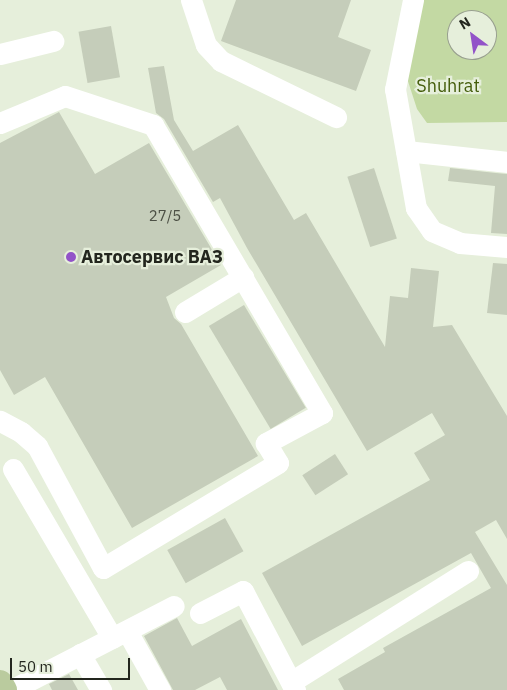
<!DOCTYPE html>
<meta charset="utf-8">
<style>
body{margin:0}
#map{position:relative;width:507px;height:690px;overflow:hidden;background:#e6efdb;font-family:"IBM Plex Sans",sans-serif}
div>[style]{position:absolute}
.green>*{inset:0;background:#c3d9a3}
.building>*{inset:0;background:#c5cdba;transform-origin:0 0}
.minor>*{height:21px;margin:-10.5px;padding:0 10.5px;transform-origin:10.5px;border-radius:10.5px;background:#fff}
.major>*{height:26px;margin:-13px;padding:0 13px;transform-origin:13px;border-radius:13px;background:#bacb9e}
.dots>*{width:14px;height:14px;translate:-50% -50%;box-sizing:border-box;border:2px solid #e6efdb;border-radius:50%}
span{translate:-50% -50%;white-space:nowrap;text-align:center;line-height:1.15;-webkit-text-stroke:4.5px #e6efdb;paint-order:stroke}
.number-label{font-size:15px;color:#4c5045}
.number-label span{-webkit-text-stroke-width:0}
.park-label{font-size:18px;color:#445d0b}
.poi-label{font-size:18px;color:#23261e;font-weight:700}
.left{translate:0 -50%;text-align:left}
.north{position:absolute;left:447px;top:10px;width:50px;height:50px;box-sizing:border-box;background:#e6efdb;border:1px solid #989f8f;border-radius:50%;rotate:329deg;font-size:14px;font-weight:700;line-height:20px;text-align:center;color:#23261e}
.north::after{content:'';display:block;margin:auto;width:18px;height:22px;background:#9253c8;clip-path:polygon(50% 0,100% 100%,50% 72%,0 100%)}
.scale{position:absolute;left:10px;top:658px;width:120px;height:22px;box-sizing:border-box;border:2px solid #23261e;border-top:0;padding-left:6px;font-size:15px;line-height:18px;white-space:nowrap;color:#23261e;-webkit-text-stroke:4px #e6efdb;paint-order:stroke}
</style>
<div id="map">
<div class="green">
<i style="clip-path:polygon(evenodd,420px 0,507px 0,507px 122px,427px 123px,417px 109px,405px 72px,420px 0,457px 20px,487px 20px,487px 50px,457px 50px,457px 20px)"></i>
</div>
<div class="building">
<i style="clip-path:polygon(236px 0,351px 0,338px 37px,371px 50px,356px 91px,221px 41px)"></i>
<i style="left:111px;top:26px;width:52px;height:33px;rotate:80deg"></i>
<i style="clip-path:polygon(164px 66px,174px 120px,193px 151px,238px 125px,294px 220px,306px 213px,385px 347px,390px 296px,408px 298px,411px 268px,439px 271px,433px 327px,452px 325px,507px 416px,507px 539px,496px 520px,475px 532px,507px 585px,507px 690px,344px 690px,338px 679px,385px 652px,383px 648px,491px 588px,471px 553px,302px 646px,262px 573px,430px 480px,414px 453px,445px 435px,432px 413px,367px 451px,247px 248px,220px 198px,213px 202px,164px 119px,156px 113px,148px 68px)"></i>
<i style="clip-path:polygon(59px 112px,95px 174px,149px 143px,221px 265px,166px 297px,174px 318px,181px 324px,258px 456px,132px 528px,45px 377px,14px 395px,0 370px,0 143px)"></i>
<i style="left:374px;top:168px;width:74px;height:28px;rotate:72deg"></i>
<i style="clip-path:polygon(450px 168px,496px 173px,496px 177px,496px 173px,507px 174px,507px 234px,491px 233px,495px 186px,448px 181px)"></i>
<i style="clip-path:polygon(493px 263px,507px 264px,507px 315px,487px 313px)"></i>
<i style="left:244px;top:305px;width:120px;height:41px;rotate:59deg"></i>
<i style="left:335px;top:454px;width:24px;height:39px;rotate:57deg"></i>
<i style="left:225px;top:518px;width:38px;height:66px;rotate:61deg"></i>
<i style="clip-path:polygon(177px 618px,192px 646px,241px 619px,278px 690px,227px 690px,220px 677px,195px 690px,173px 690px,144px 636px)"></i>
<i style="clip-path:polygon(69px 674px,78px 690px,52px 690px,49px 684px)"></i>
</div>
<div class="minor">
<i style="left:191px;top:0;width:47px;rotate:71.6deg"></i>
<i style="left:206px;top:45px;width:22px;rotate:47deg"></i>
<i style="left:221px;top:61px;width:128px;rotate:26deg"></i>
<i style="left:413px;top:0;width:91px;rotate:101.4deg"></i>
<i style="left:395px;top:89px;width:121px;rotate:80deg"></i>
<i style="left:416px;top:208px;width:28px;rotate:55deg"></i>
<i style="left:432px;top:231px;width:30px;rotate:23deg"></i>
<i style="left:460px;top:243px;width:47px;rotate:4.9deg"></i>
<i style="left:0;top:54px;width:55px;rotate:-13.8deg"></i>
<i style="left:0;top:123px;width:70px;rotate:-22.6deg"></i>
<i style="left:65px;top:96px;width:93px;rotate:18.2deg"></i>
<i style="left:153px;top:125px;width:334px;rotate:59.6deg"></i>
<i style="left:322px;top:413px;width:64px;rotate:151.8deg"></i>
<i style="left:266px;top:443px;width:23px;rotate:59deg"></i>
<i style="left:278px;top:463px;width:204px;rotate:149deg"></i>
<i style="left:103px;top:568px;width:139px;rotate:-118.4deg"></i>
<i style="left:37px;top:446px;width:21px;rotate:-139deg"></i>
<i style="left:21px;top:432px;width:24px;rotate:-152deg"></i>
<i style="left:406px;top:151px;width:102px;rotate:6.2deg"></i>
<i style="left:185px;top:312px;width:68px;rotate:-31.1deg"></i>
<i style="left:13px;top:469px;width:196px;rotate:59.6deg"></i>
<i style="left:200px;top:613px;width:48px;rotate:-27.1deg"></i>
<i style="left:243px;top:591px;width:112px;rotate:62.3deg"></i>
<i style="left:127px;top:631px;width:68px;rotate:60.8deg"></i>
<i style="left:80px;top:654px;width:42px;rotate:59.7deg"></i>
<i style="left:291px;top:682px;width:209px;rotate:-32.1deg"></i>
<i style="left:11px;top:690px;width:183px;rotate:-27.3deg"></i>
</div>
<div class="major">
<i style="left:0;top:683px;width:8px;rotate:60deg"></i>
</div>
<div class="dots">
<i style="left:71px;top:257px;background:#9253c8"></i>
</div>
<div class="number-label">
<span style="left:165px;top:216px">27/5</span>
</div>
<div class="park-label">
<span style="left:448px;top:86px">Shuhrat</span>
</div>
<div class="poi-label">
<span class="left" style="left:81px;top:257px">Автосервис ВАЗ</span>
</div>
<div class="north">N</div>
<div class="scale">50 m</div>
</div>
